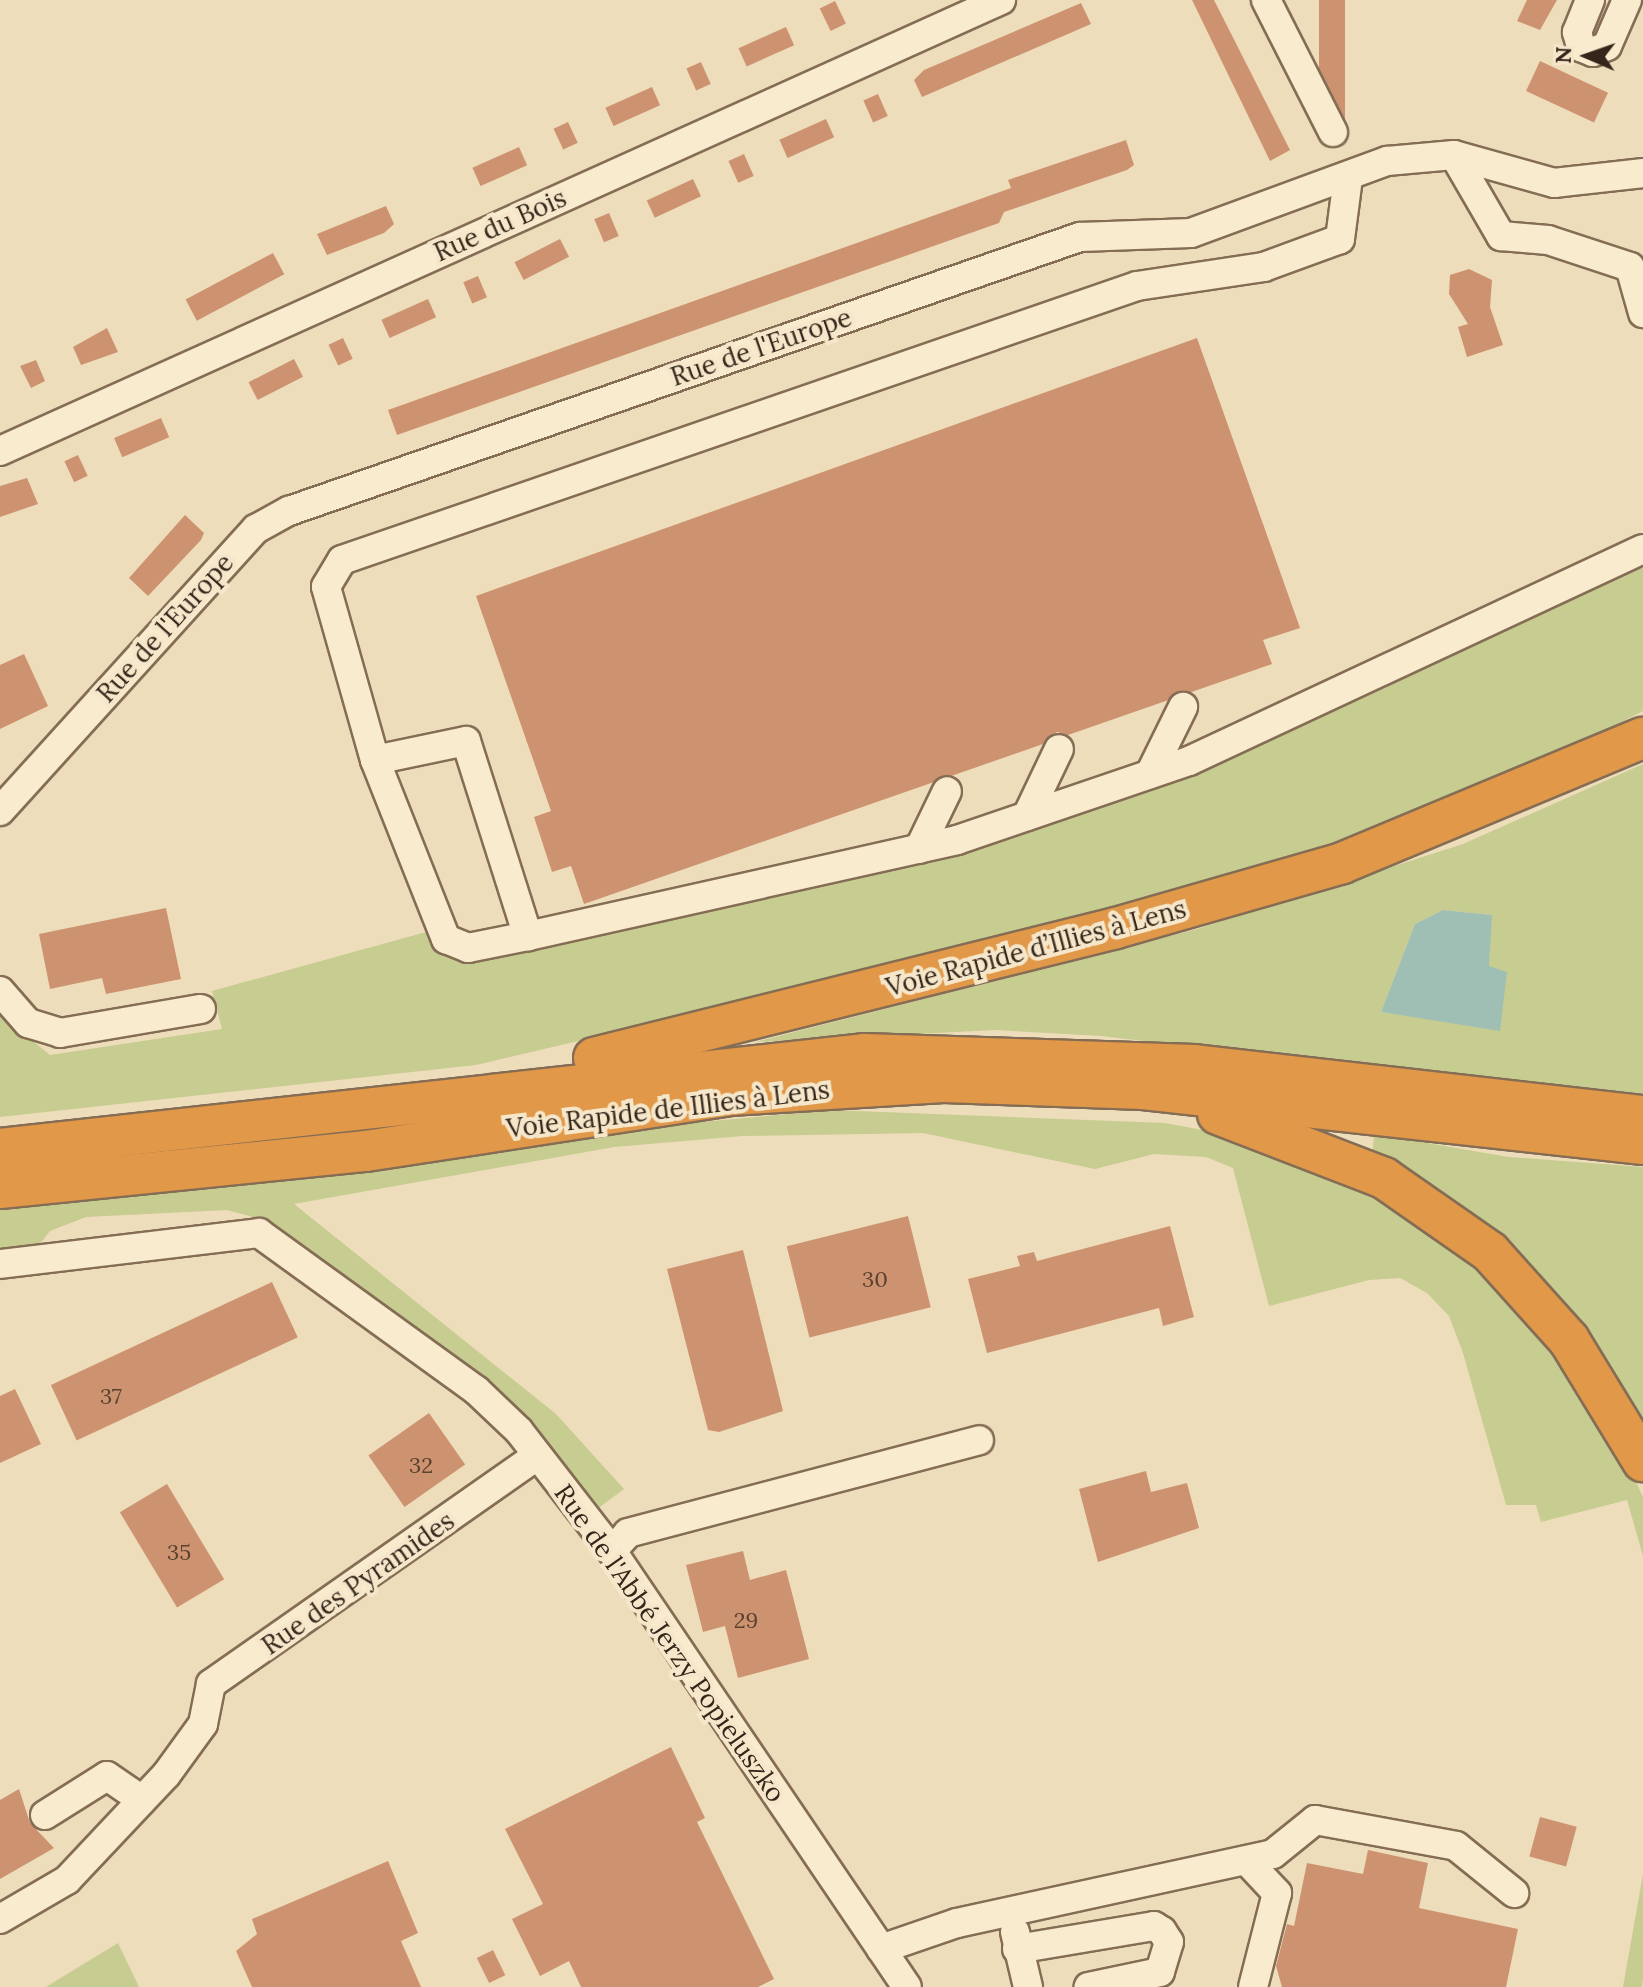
<!DOCTYPE html>
<meta charset="utf-8">
<style>
body{margin:0}
#map{position:relative;width:1643px;height:1987px;overflow:hidden;background:#edb;font-family:Lora,serif}
div>[style]{position:absolute}
.green>*{inset:0;background:#c7cc90}
.water>*{inset:0;background:#a0bfb4}
.building>*{inset:0;background:#cd9370;transform-origin:0 0}
.roads{filter:drop-shadow(2px 0 #856d55) drop-shadow(-2px 0 #856d55) drop-shadow(0 2px #856d55) drop-shadow(0 -2px #856d55)}
.minor>*{height:28px;margin:-14px;padding:0 14px;transform-origin:14px;border-radius:14px;background:#f9ebce}
.highway>*{height:40px;margin:-20px;padding:0 20px;transform-origin:20px;border-radius:20px;background:#e19848}
span{translate:-50% -50%;white-space:nowrap;text-align:center;line-height:1.15;-webkit-text-stroke:8px #f6e7cb;paint-order:stroke}
.number-label{font-size:22px;color:#5a4130}
.number-label span{-webkit-text-stroke-width:0}
.street-label{font-size:26px;color:#34261a}
.north{position:absolute;left:1547px;top:16px;width:80px;height:80px;-webkit-text-stroke:6px #f6e7cb;paint-order:stroke;rotate:272deg;font-size:22px;font-weight:700;line-height:32px;text-align:center;color:#34261a}
.north::after{content:'';display:block;margin:auto;width:28px;height:36px;background:#34261a;clip-path:polygon(50% 0,100% 100%,50% 72%,0 100%)}
</style>
<div id="map">
<div class="green">
<i style="clip-path:polygon(1643px 562px,1643px 711px,1494px 788px,1338px 845px,923px 960px,476px 1065px,0 1117px,0 1014px,50px 1055px,222px 1029px,212px 991px,426px 932px,438px 949px,467px 958px,919px 860px)"></i>
<i style="clip-path:polygon(evenodd,1643px 764px,1643px 1099px,1101px 1036px,996px 1030px,755px 1042px,1197px 929px,1463px 844px,1643px 764px,1443px 910px,1491px 915px,1489px 966px,1500px 1030px,1381px 1012px,1415px 924px,1443px 910px)"></i>
<i style="clip-path:polygon(831px 1110px,1165px 1123px,1240px 1137px,1402px 1203px,1485px 1265px,1606px 1417px,1643px 1497px,1643px 1556px,1627px 1500px,1541px 1522px,1536px 1505px,1506px 1505px,1463px 1353px,1449px 1316px,1427px 1293px,1400px 1278px,1369px 1280px,1269px 1306px,1233px 1168px,1206px 1157px,1154px 1154px,1095px 1169px,923px 1133px,743px 1136px,614px 1147px,294px 1204px,556px 1414px,624px 1489px,597px 1509px,482px 1383px,253px 1217px,227px 1210px,86px 1217px,50px 1231px,36px 1249px,0 1251px,0 1203px,301px 1178px,626px 1129px)"></i>
<i style="clip-path:polygon(1374px 1134px,1509px 1157px,1643px 1167px,1643px 1439px,1607px 1374px,1372px 1161px)"></i>
<i style="clip-path:polygon(1643px 1874px,1643px 1979px,1642px 1987px,1623px 1987px)"></i>
<i style="clip-path:polygon(118px 1943px,139px 1987px,46px 1987px)"></i>
</div>
<div class="water">
<i style="clip-path:polygon(1443px 910px,1492px 915px,1489px 966px,1507px 972px,1500px 1031px,1381px 1012px,1415px 924px)"></i>
</div>
<div class="building">
<i style="clip-path:polygon(1192px 0,1214px 0,1290px 150px,1270px 161px)"></i>
<i style="left:1319px;top:0;width:26px;height:121px"></i>
<i style="clip-path:polygon(1527px 0,1557px 0,1540px 30px,1517px 21px)"></i>
<i style="left:835px;top:1px;width:25px;height:17px;rotate:64deg"></i>
<i style="clip-path:polygon(1081px 3px,1091px 24px,922px 97px,914px 80px,924px 70px)"></i>
<i style="left:786px;top:27px;width:20px;height:52px;rotate:66deg"></i>
<i style="left:1540px;top:61px;width:75px;height:33px;rotate:25deg"></i>
<i style="left:701px;top:62px;width:24px;height:16px;rotate:66deg"></i>
<i style="left:652px;top:87px;width:20px;height:51px;rotate:66deg"></i>
<i style="left:878px;top:94px;width:24px;height:16px;rotate:66deg"></i>
<i style="left:826px;top:119px;width:20px;height:51px;rotate:66deg"></i>
<i style="left:568px;top:122px;width:23px;height:16px;rotate:65deg"></i>
<i style="clip-path:polygon(1126px 140px,1134px 165px,1127px 170px,1004px 212px,999px 223px,397px 435px,388px 410px,1011px 188px,1008px 180px)"></i>
<i style="left:519px;top:147px;width:20px;height:51px;rotate:66deg"></i>
<i style="left:744px;top:154px;width:24px;height:17px;rotate:66deg"></i>
<i style="left:693px;top:179px;width:19px;height:51px;rotate:65deg"></i>
<i style="clip-path:polygon(386px 206px,394px 224px,384px 233px,327px 255px,317px 234px)"></i>
<i style="left:609px;top:213px;width:25px;height:16px;rotate:67deg"></i>
<i style="left:560px;top:239px;width:20px;height:51px;rotate:63deg"></i>
<i style="left:273px;top:253px;width:24px;height:99px;rotate:62deg"></i>
<i style="clip-path:polygon(1469px 269px,1492px 280px,1490px 307px,1503px 345px,1467px 357px,1458px 327px,1468px 324px,1449px 294px,1450px 275px)"></i>
<i style="left:478px;top:276px;width:23px;height:16px;rotate:67deg"></i>
<i style="left:428px;top:299px;width:20px;height:51px;rotate:66deg"></i>
<i style="clip-path:polygon(107px 328px,118px 352px,81px 365px,73px 347px)"></i>
<i style="left:343px;top:338px;width:23px;height:16px;rotate:65deg"></i>
<i style="clip-path:polygon(1197px 338px,1300px 628px,1263px 640px,1272px 664px,1068px 735px,1057px 732px,1043px 744px,584px 904px,571px 866px,552px 872px,534px 817px,551px 811px,476px 596px)"></i>
<i style="left:294px;top:359px;width:20px;height:51px;rotate:63deg"></i>
<i style="clip-path:polygon(36px 360px,45px 381px,31px 388px,20px 366px)"></i>
<i style="left:161px;top:418px;width:21px;height:51px;rotate:67deg"></i>
<i style="left:78px;top:455px;width:23px;height:15px;rotate:65deg"></i>
<i style="clip-path:polygon(27px 478px,38px 504px,0 517px,0 486px)"></i>
<i style="clip-path:polygon(185px 515px,204px 533px,201px 540px,148px 596px,129px 578px)"></i>
<i style="clip-path:polygon(24px 654px,48px 706px,0 729px,0 665px)"></i>
<i style="clip-path:polygon(166px 908px,181px 979px,106px 994px,102px 978px,50px 989px,39px 934px)"></i>
<i style="left:908px;top:1216px;width:94px;height:125px;rotate:76deg"></i>
<i style="clip-path:polygon(1170px 1226px,1194px 1317px,1163px 1326px,1159px 1308px,987px 1353px,968px 1279px,1020px 1266px,1017px 1256px,1034px 1252px,1037px 1261px)"></i>
<i style="clip-path:polygon(743px 1250px,783px 1411px,719px 1432px,708px 1430px,667px 1269px)"></i>
<i style="left:272px;top:1282px;width:61px;height:244px;rotate:65deg"></i>
<i style="clip-path:polygon(15px 1389px,41px 1444px,0 1463px,0 1396px)"></i>
<i style="left:429px;top:1413px;width:63px;height:74px;rotate:55deg"></i>
<i style="clip-path:polygon(1146px 1471px,1151px 1492px,1187px 1483px,1199px 1528px,1098px 1562px,1079px 1489px)"></i>
<i style="left:167px;top:1484px;width:111px;height:55px;rotate:59deg"></i>
<i style="clip-path:polygon(743px 1551px,750px 1580px,786px 1570px,809px 1659px,738px 1678px,725px 1626px,703px 1632px,686px 1565px)"></i>
<i style="clip-path:polygon(671px 1747px,705px 1818px,697px 1822px,774px 1979px,758px 1987px,581px 1987px,569px 1961px,540px 1976px,512px 1919px,543px 1904px,505px 1829px)"></i>
<i style="clip-path:polygon(19px 1789px,30px 1823px,54px 1848px,0 1879px,0 1800px)"></i>
<i style="left:1540px;top:1817px;width:38px;height:41px;rotate:15deg"></i>
<i style="clip-path:polygon(1368px 1850px,1428px 1863px,1419px 1908px,1518px 1929px,1506px 1987px,1282px 1987px,1276px 1966px,1287px 1924px,1294px 1926px,1307px 1863px,1363px 1874px)"></i>
<i style="clip-path:polygon(388px 1861px,418px 1933px,401px 1941px,421px 1987px,252px 1987px,236px 1951px,257px 1934px,252px 1919px)"></i>
<i style="left:493px;top:1950px;width:28px;height:18px;rotate:64deg"></i>
</div>
<div class="roads">
<div class="minor">
<i style="left:1266px;top:0;width:148px;rotate:63.1deg"></i>
<i style="left:1590px;top:0;width:35px;rotate:112deg"></i>
<i style="left:1577px;top:32px;width:16px;rotate:75deg"></i>
<i style="left:1581px;top:47px;width:13px;rotate:23deg"></i>
<i style="left:1593px;top:52px;width:15px;rotate:-23deg"></i>
<i style="left:1607px;top:46px;width:50px;rotate:-66.5deg"></i>
<i style="left:1454px;top:155px;width:94px;rotate:59.9deg"></i>
<i style="left:1501px;top:236px;width:47px;rotate:4.9deg"></i>
<i style="left:1548px;top:240px;width:86px;rotate:18.2deg"></i>
<i style="left:1630px;top:267px;width:48px;rotate:74.2deg"></i>
<i style="left:1348px;top:178px;width:62px;rotate:97.5deg"></i>
<i style="left:1340px;top:239px;width:81px;rotate:159.8deg"></i>
<i style="left:1264px;top:267px;width:128px;rotate:171.5deg"></i>
<i style="left:1137px;top:286px;width:841px;rotate:160.98deg"></i>
<i style="left:342px;top:560px;width:31px;rotate:121deg"></i>
<i style="left:326px;top:587px;width:180px;rotate:74.2deg"></i>
<i style="left:375px;top:760px;width:193px;rotate:68.4deg"></i>
<i style="left:446px;top:939px;width:24px;rotate:22deg"></i>
<i style="left:468px;top:948px;width:61px;rotate:-11.3deg"></i>
<i style="left:528px;top:936px;width:440px;rotate:-12.6deg"></i>
<i style="left:957px;top:840px;width:245px;rotate:-18.8deg"></i>
<i style="left:1189px;top:761px;width:501px;rotate:-25.03deg"></i>
<i style="left:0;top:451px;width:1098px;rotate:-24.25deg"></i>
<i style="left:375px;top:760px;width:93px;rotate:-11.8deg"></i>
<i style="left:466px;top:741px;width:205px;rotate:72.4deg"></i>
<i style="left:1150px;top:774px;width:75px;rotate:-63.8deg"></i>
<i style="left:0;top:811px;width:381px;rotate:-47.8deg"></i>
<i style="left:256px;top:529px;width:38px;rotate:-29deg"></i>
<i style="left:289px;top:511px;width:837px;rotate:-19.11deg"></i>
<i style="left:1080px;top:237px;width:111px;rotate:-2.1deg"></i>
<i style="left:1191px;top:233px;width:209px;rotate:-20.2deg"></i>
<i style="left:1387px;top:161px;width:67px;rotate:-5.1deg"></i>
<i style="left:1454px;top:155px;width:104px;rotate:15.6deg"></i>
<i style="left:1554px;top:183px;width:90px;rotate:-6.4deg"></i>
<i style="left:1027px;top:816px;width:74px;rotate:-64.5deg"></i>
<i style="left:919px;top:849px;width:64px;rotate:-64.2deg"></i>
<i style="left:0;top:991px;width:43px;rotate:48.8deg"></i>
<i style="left:28px;top:1023px;width:34px;rotate:17deg"></i>
<i style="left:60px;top:1033px;width:143px;rotate:-9.7deg"></i>
<i style="left:0;top:1264px;width:261px;rotate:-6.8deg"></i>
<i style="left:259px;top:1233px;width:268px;rotate:35.9deg"></i>
<i style="left:476px;top:1390px;width:59px;rotate:43.6deg"></i>
<i style="left:519px;top:1431px;width:152px;rotate:52.2deg"></i>
<i style="left:612px;top:1551px;width:526px;rotate:55.92deg"></i>
<i style="left:612px;top:1551px;width:24px;rotate:-48deg"></i>
<i style="left:628px;top:1533px;width:363px;rotate:-14.8deg"></i>
<i style="left:45px;top:1815px;width:73px;rotate:-32.2deg"></i>
<i style="left:107px;top:1776px;width:42px;rotate:34.4deg"></i>
<i style="left:1247px;top:1861px;width:44px;rotate:46.8deg"></i>
<i style="left:1277px;top:1893px;width:97px;rotate:104.3deg"></i>
<i style="left:0;top:1919px;width:78px;rotate:-30.2deg"></i>
<i style="left:67px;top:1880px;width:144px;rotate:-46.7deg"></i>
<i style="left:166px;top:1775px;width:63px;rotate:-54deg"></i>
<i style="left:203px;top:1724px;width:41px;rotate:-78.7deg"></i>
<i style="left:211px;top:1684px;width:398px;rotate:-35deg"></i>
<i style="left:1015px;top:1932px;width:57px;rotate:76.7deg"></i>
<i style="left:881px;top:1949px;width:80px;rotate:-18.9deg"></i>
<i style="left:957px;top:1923px;width:323px;rotate:-12.3deg"></i>
<i style="left:1273px;top:1854px;width:54px;rotate:-39deg"></i>
<i style="left:1315px;top:1820px;width:143px;rotate:10.4deg"></i>
<i style="left:1456px;top:1846px;width:75px;rotate:39deg"></i>
<i style="left:1017px;top:1949px;width:139px;rotate:-9.5deg"></i>
<i style="left:1154px;top:1926px;width:9px;rotate:32deg"></i>
<i style="left:1162px;top:1931px;width:13px;rotate:58deg"></i>
<i style="left:1169px;top:1942px;width:31px;rotate:107deg"></i>
<i style="left:1160px;top:1972px;width:73px;rotate:168.1deg"></i>
</div>
<div class="highway">
<i style="left:594px;top:1058px;width:538px;rotate:-13.98deg"></i>
<i style="left:1116px;top:928px;width:235px;rotate:-16deg"></i>
<i style="left:1342px;top:863px;width:326px;rotate:-22.6deg"></i>
<i style="left:1218px;top:1114px;width:178px;rotate:21.1deg"></i>
<i style="left:1384px;top:1178px;width:129px;rotate:34.9deg"></i>
<i style="left:1490px;top:1252px;width:118px;rotate:48.1deg"></i>
<i style="left:1569px;top:1340px;width:142px;rotate:58.6deg"></i>
<i style="left:0;top:1149px;width:869px;rotate:-6.27deg"></i>
<i style="left:864px;top:1054px;width:331px;rotate:1.9deg"></i>
<i style="left:1195px;top:1065px;width:451px;rotate:6.5deg"></i>
<i style="left:0;top:1188px;width:368px;rotate:-5.8deg"></i>
<i style="left:366px;top:1151px;width:368px;rotate:-8.7deg"></i>
<i style="left:730px;top:1095px;width:214px;rotate:-3.5deg"></i>
<i style="left:944px;top:1082px;width:199px;rotate:2deg"></i>
<i style="left:1143px;top:1089px;width:503px;rotate:6.28deg"></i>
</div>
</div>
<div class="number-label">
<span style="left:875px;top:1280px">30</span>
<span style="left:111px;top:1397px">37</span>
<span style="left:421px;top:1466px">32</span>
<span style="left:179px;top:1553px">35</span>
<span style="left:746px;top:1621px">29</span>
</div>
<div class="street-label">
<span style="left:500px;top:225px;rotate:-24deg">Rue du Bois</span>
<span style="left:761px;top:347px;rotate:-19deg">Rue de l'Europe</span>
<span style="left:165px;top:628px;rotate:-48deg">Rue de l'Europe</span>
<span style="left:1036px;top:948px;rotate:-15deg">Voie Rapide d’Illies à Lens</span>
<span style="left:668px;top:1109px;rotate:-7deg">Voie Rapide de Illies à Lens</span>
<span style="left:358px;top:1583px;rotate:-35deg">Rue des Pyramides</span>
<span style="left:670px;top:1643px;rotate:55deg">Rue de l'Abbé Jerzy Popieluszko</span>
</div>
<div class="north">N</div>
</div>
